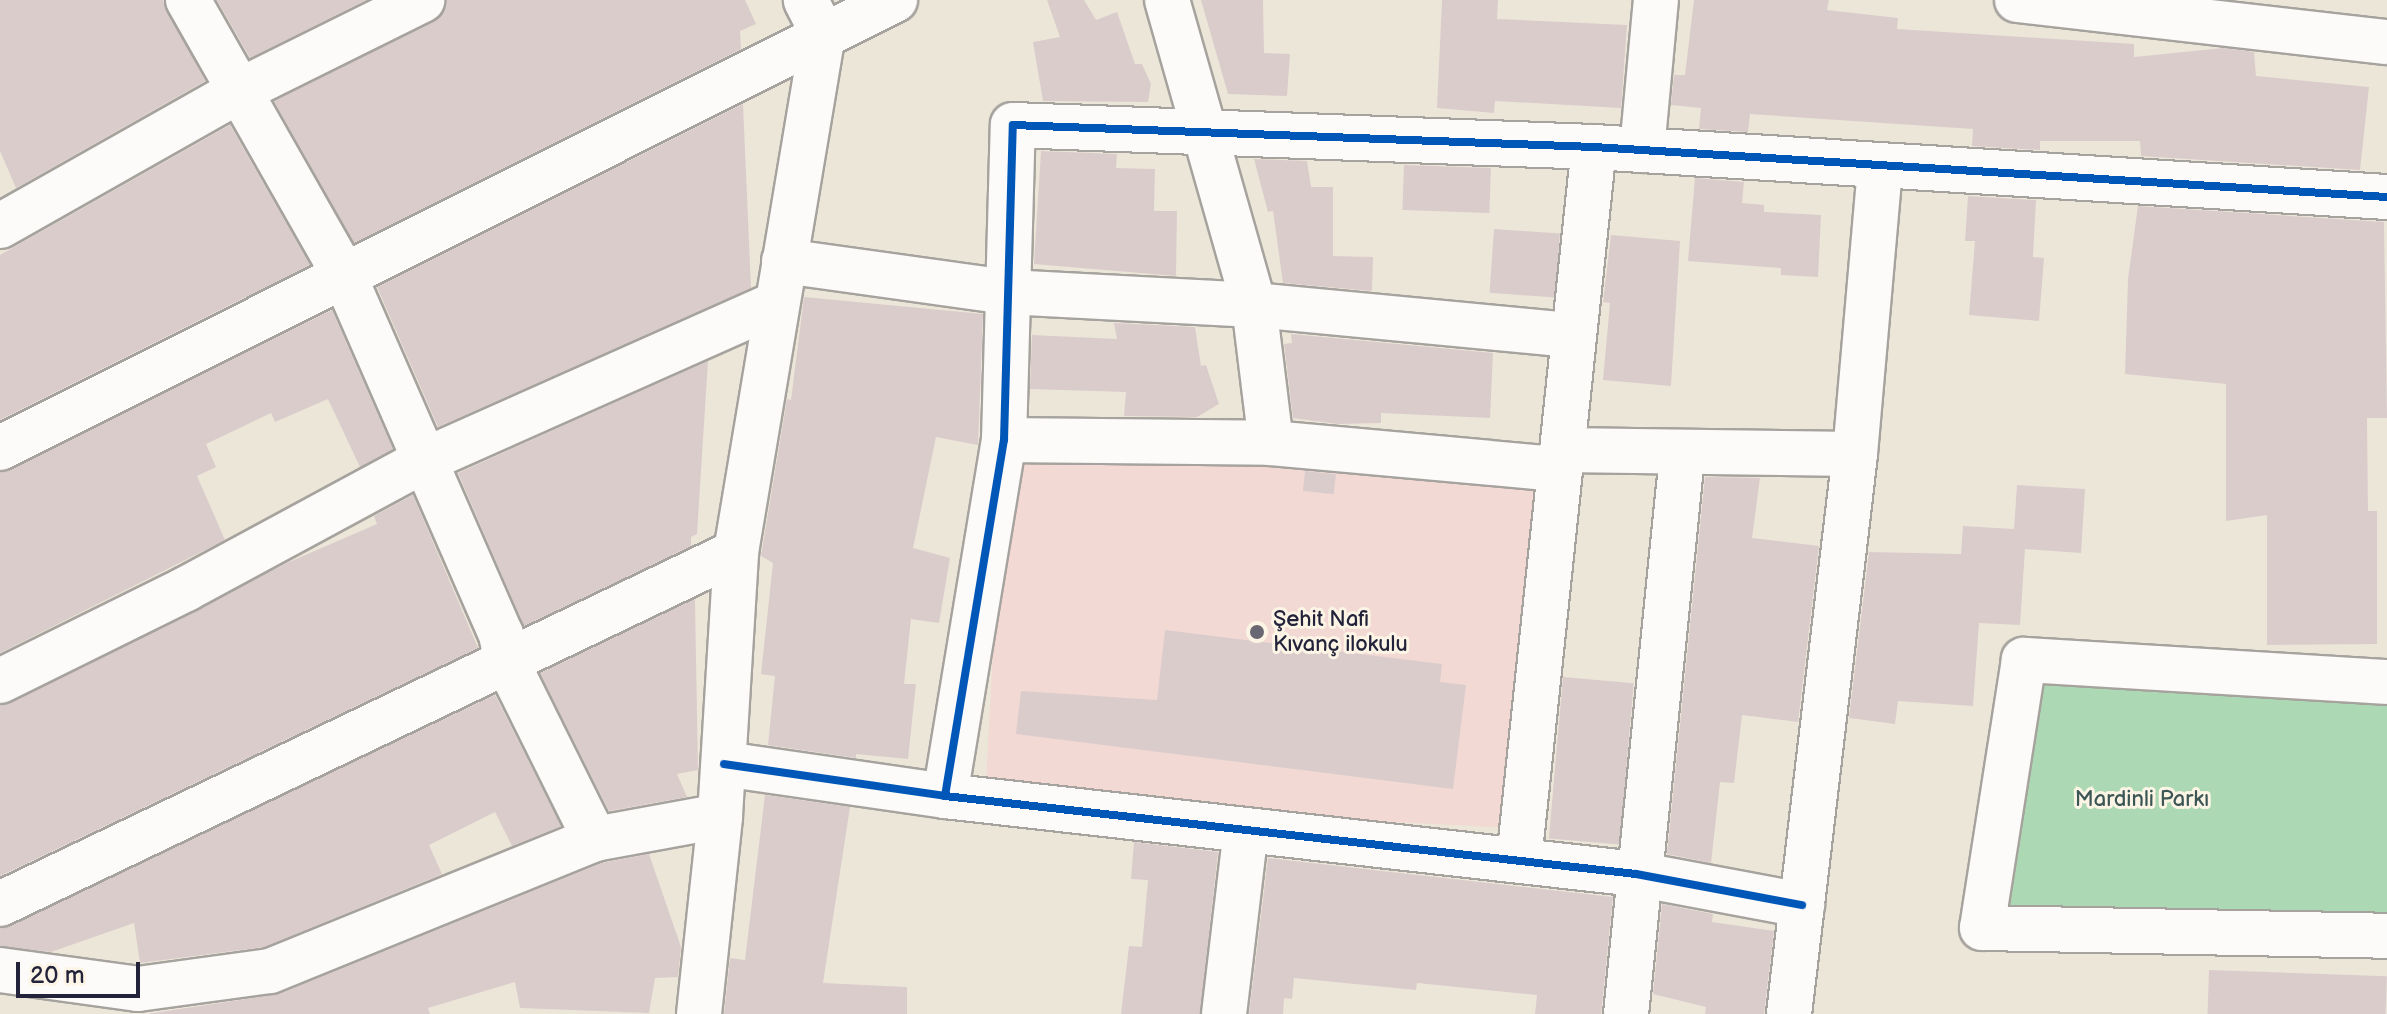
<!DOCTYPE html>
<meta charset="utf-8">
<style>
body{margin:0}
#map{position:relative;width:2387px;height:1014px;overflow:hidden;background:#ece6d8;font-family:"Balsamiq Sans",sans-serif}
div>[style]{position:absolute}
.built>*{inset:0;background:#f2d9d4;transform-origin:0 0}
.green>*{inset:0;background:#acd9b3}
.building>*{inset:0;background:#dbcccc;transform-origin:0 0}
.roads{filter:drop-shadow(2px 0 #a6a29d) drop-shadow(-2px 0 #a6a29d) drop-shadow(0 2px #a6a29d) drop-shadow(0 -2px #a6a29d)}
.minor>*{height:44px;margin:-22px;padding:0 22px;transform-origin:22px;border-radius:22px;background:#fcfbf9}
.tertiary>*{height:44px;margin:-22px;padding:0 22px;transform-origin:22px;border-radius:22px;background:#fcfbf9}
.cycleway>*{height:8px;margin:-4px;padding:0 4px;transform-origin:4px;border-radius:4px;background:#0057b8}
.dots>*{width:22px;height:22px;translate:-50% -50%;box-sizing:border-box;border:4px solid #fcf5e5;border-radius:50%}
span{translate:-50% -50%;white-space:nowrap;text-align:center;line-height:1.15;-webkit-text-stroke:6px #fcf5e5;paint-order:stroke}
.poi-label{font-size:22px;color:#22223b}
.left{translate:0 -50%;text-align:left}
.park-label{font-size:22px;color:#3c5656}
.scale{position:absolute;left:16px;top:962px;width:124px;height:36px;box-sizing:border-box;border:4px solid #22223b;border-top:0;padding-left:10px;font-size:24px;line-height:28px;white-space:nowrap;color:#22223b;-webkit-text-stroke:6px #fcf5e5;paint-order:stroke}
</style>
<div id="map">
<div class="built">
<i style="left:1004px;top:440px;width:555px;height:361px;rotate:3deg"></i>
</div>
<div class="green">
<i style="clip-path:polygon(2024px 660px,2387px 682px,2387px 936px,1982px 928px)"></i>
</div>
<div class="building">
<i style="clip-path:polygon(0 0,163px 0,205px 81px,16px 188px,0 151px)"></i>
<i style="clip-path:polygon(217px 0,366px 0,250px 58px)"></i>
<i style="clip-path:polygon(447px 0,745px 0,756px 24px,740px 31px,741px 49px,354px 243px,274px 101px,433px 22px)"></i>
<i style="clip-path:polygon(1047px 0,1084px 0,1096px 20px,1117px 12px,1135px 64px,1142px 64px,1151px 84px,1148px 102px,1043px 101px,1033px 42px,1060px 37px)"></i>
<i style="clip-path:polygon(1201px 0,1263px 0,1264px 53px,1290px 54px,1287px 96px,1228px 94px)"></i>
<i style="clip-path:polygon(1442px 0,1498px 0,1497px 19px,1627px 25px,1621px 108px,1495px 101px,1494px 113px,1437px 108px)"></i>
<i style="clip-path:polygon(1694px 0,1829px 0,1827px 10px,1898px 18px,1897px 29px,2134px 44px,2134px 57px,2223px 48px,2254px 52px,2256px 76px,2369px 87px,2360px 170px,2141px 156px,2140px 141px,2040px 141px,2040px 150px,1972px 146px,1973px 129px,1750px 114px,1748px 132px,1699px 129px,1701px 108px,1671px 105px,1674px 75px,1685px 75px)"></i>
<i style="clip-path:polygon(743px 104px,751px 288px,438px 427px,377px 287px)"></i>
<i style="clip-path:polygon(230px 125px,310px 265px,0 420px,0 255px)"></i>
<i style="clip-path:polygon(1041px 151px,1117px 154px,1116px 168px,1155px 169px,1154px 211px,1177px 211px,1176px 276px,1034px 264px)"></i>
<i style="clip-path:polygon(1254px 159px,1307px 161px,1311px 187px,1333px 187px,1333px 256px,1373px 257px,1372px 291px,1283px 283px,1273px 211px,1268px 212px)"></i>
<i style="left:1404px;top:165px;width:87px;height:45px;rotate:2deg"></i>
<i style="clip-path:polygon(1695px 178px,1744px 182px,1742px 203px,1764px 205px,1764px 212px,1821px 215px,1818px 277px,1781px 275px,1781px 268px,1688px 261px)"></i>
<i style="clip-path:polygon(1968px 196px,2036px 200px,2033px 257px,2044px 258px,2039px 321px,1969px 315px,1975px 241px,1965px 241px)"></i>
<i style="clip-path:polygon(2138px 206px,2384px 222px,2387px 418px,2367px 418px,2368px 511px,2377px 511px,2377px 644px,2267px 645px,2267px 515px,2226px 521px,2226px 384px,2125px 374px,2128px 279px)"></i>
<i style="left:1494px;top:229px;width:66px;height:64px;rotate:4deg"></i>
<i style="clip-path:polygon(1611px 235px,1680px 241px,1671px 386px,1603px 380px,1610px 303px,1603px 302px)"></i>
<i style="clip-path:polygon(804px 297px,983px 314px,978px 445px,936px 437px,913px 548px,950px 558px,939px 623px,911px 619px,904px 684px,916px 684px,908px 759px,856px 754px,856px 758px,768px 745px,775px 676px,761px 674px,773px 563px,761px 556px,787px 399px,791px 400px)"></i>
<i style="clip-path:polygon(332px 310px,393px 449px,360px 467px,328px 399px,275px 422px,271px 413px,206px 444px,216px 467px,197px 476px,225px 540px,0 653px,0 473px)"></i>
<i style="clip-path:polygon(1114px 323px,1195px 327px,1201px 366px,1206px 365px,1219px 404px,1197px 417px,1124px 416px,1126px 392px,1030px 389px,1032px 335px,1117px 339px)"></i>
<i style="clip-path:polygon(1291px 334px,1493px 353px,1490px 418px,1381px 413px,1381px 423px,1337px 424px,1293px 418px,1284px 344px,1292px 343px)"></i>
<i style="clip-path:polygon(708px 361px,697px 534px,691px 537px,691px 546px,524px 626px,458px 473px)"></i>
<i style="left:1305px;top:471px;width:31px;height:20px;rotate:6deg"></i>
<i style="clip-path:polygon(1705px 477px,1760px 478px,1752px 538px,1819px 546px,1798px 722px,1742px 715px,1734px 783px,1720px 782px,1711px 863px,1667px 854px)"></i>
<i style="clip-path:polygon(2017px 485px,2085px 489px,2081px 553px,2025px 549px,2020px 625px,1979px 623px,1973px 706px,1898px 701px,1895px 724px,1849px 718px,1869px 552px,1961px 554px,1963px 526px,2014px 529px)"></i>
<i style="clip-path:polygon(413px 495px,478px 648px,0 876px,0 706px,287px 563px,377px 524px,374px 516px)"></i>
<i style="clip-path:polygon(695px 599px,698px 770px,677px 774px,687px 797px,609px 811px,540px 673px)"></i>
<i style="clip-path:polygon(1165px 630px,1442px 664px,1440px 682px,1466px 685px,1453px 789px,1016px 734px,1021px 691px,1157px 700px)"></i>
<i style="left:1563px;top:677px;width:71px;height:162px;rotate:5deg"></i>
<i style="clip-path:polygon(495px 695px,561px 826px,512px 846px,495px 812px,429px 845px,442px 874px,264px 947px,140px 963px,134px 923px,51px 952px,0 946px,0 929px)"></i>
<i style="clip-path:polygon(765px 795px,850px 807px,823px 983px,907px 987px,907px 1014px,724px 1014px,730px 958px,745px 960px)"></i>
<i style="clip-path:polygon(1134px 842px,1218px 852px,1200px 1014px,1121px 1014px,1129px 946px,1142px 947px,1148px 880px,1131px 879px)"></i>
<i style="clip-path:polygon(649px 854px,681px 947px,678px 977px,655px 978px,649px 1013px,520px 1008px,515px 982px,428px 1008px,430px 1014px,147px 1014px,279px 994px,602px 863px)"></i>
<i style="clip-path:polygon(1268px 858px,1613px 897px,1601px 1014px,1535px 1014px,1537px 995px,1417px 983px,1416px 990px,1294px 978px,1292px 999px,1284px 998px,1283px 1014px,1249px 1014px)"></i>
<i style="clip-path:polygon(1662px 904px,1713px 914px,1712px 922px,1774px 931px,1764px 1014px,1705px 1014px,1706px 1007px,1653px 994px)"></i>
<i style="left:2209px;top:970px;width:178px;height:44px;rotate:2deg"></i>
</div>
<div class="roads">
<div class="minor">
<i style="left:188px;top:0;width:314px;rotate:60.4deg"></i>
<i style="left:343px;top:273px;width:394px;rotate:66.4deg"></i>
<i style="left:501px;top:634px;width:26px;rotate:79deg"></i>
<i style="left:506px;top:660px;width:200px;rotate:63.6deg"></i>
<i style="left:1167px;top:0;width:317px;rotate:74.1deg"></i>
<i style="left:1254px;top:305px;width:139px;rotate:83deg"></i>
<i style="left:1642px;top:150px;width:151px;rotate:-84.7deg"></i>
<i style="left:0;top:226px;width:272px;rotate:-29.5deg"></i>
<i style="left:237px;top:92px;width:207px;rotate:-26.4deg"></i>
<i style="left:784px;top:261px;width:225px;rotate:7.9deg"></i>
<i style="left:1007px;top:292px;width:247px;rotate:3deg"></i>
<i style="left:1254px;top:305px;width:321px;rotate:5.4deg"></i>
<i style="left:1004px;top:440px;width:267px;rotate:0.6deg"></i>
<i style="left:1271px;top:443px;width:288px;rotate:5.2deg"></i>
<i style="left:0;top:448px;width:1001px;rotate:-26.59deg"></i>
<i style="left:1562px;top:450px;width:293px;rotate:0.8deg"></i>
<i style="left:0;top:681px;width:208px;rotate:-26.3deg"></i>
<i style="left:186px;top:589px;width:269px;rotate:-28.4deg"></i>
<i style="left:423px;top:461px;width:385px;rotate:-24deg"></i>
<i style="left:2387px;top:682px;width:364px;rotate:-176.5deg"></i>
<i style="left:2024px;top:660px;width:271px;rotate:98.9deg"></i>
<i style="left:1982px;top:928px;width:405px;rotate:1.1deg"></i>
<i style="left:724px;top:764px;width:223px;rotate:8.2deg"></i>
<i style="left:945px;top:796px;width:695px;rotate:6.44deg"></i>
<i style="left:1636px;top:874px;width:169px;rotate:10.6deg"></i>
<i style="left:945px;top:796px;width:361px;rotate:-80.6deg"></i>
<i style="left:1004px;top:440px;width:315px;rotate:-88.4deg"></i>
<i style="left:1013px;top:125px;width:581px;rotate:2.17deg"></i>
<i style="left:1594px;top:147px;width:795px;rotate:3.61deg"></i>
<i style="left:1519px;top:860px;width:717px;rotate:-84deg"></i>
<i style="left:0;top:904px;width:816px;rotate:-25.56deg"></i>
<i style="left:0;top:970px;width:139px;rotate:7.8deg"></i>
<i style="left:138px;top:989px;width:133px;rotate:-7.8deg"></i>
<i style="left:270px;top:971px;width:351px;rotate:-22.1deg"></i>
<i style="left:595px;top:839px;width:127px;rotate:-10.4deg"></i>
<i style="left:1224px;top:1014px;width:185px;rotate:-83.2deg"></i>
<i style="left:1626px;top:1014px;width:561px;rotate:-84.27deg"></i>
<i style="left:1789px;top:1014px;width:564px;rotate:-83.28deg"></i>
<i style="left:1855px;top:454px;width:289px;rotate:-85deg"></i>
</div>
<div class="tertiary">
<i style="left:2017px;top:0;width:372px;rotate:6.5deg"></i>
<i style="left:699px;top:1014px;width:199px;rotate:-83.9deg"></i>
<i style="left:720px;top:816px;width:264px;rotate:-86.5deg"></i>
<i style="left:736px;top:552px;width:525px;rotate:-80.47deg"></i>
<i style="left:823px;top:34px;width:38px;rotate:-117deg"></i>
</div>
</div>
<div class="cycleway">
<i style="left:724px;top:764px;width:223px;rotate:8.2deg"></i>
<i style="left:945px;top:796px;width:695px;rotate:6.44deg"></i>
<i style="left:1636px;top:874px;width:169px;rotate:10.6deg"></i>
<i style="left:945px;top:796px;width:361px;rotate:-80.6deg"></i>
<i style="left:1004px;top:440px;width:315px;rotate:-88.4deg"></i>
<i style="left:1013px;top:125px;width:581px;rotate:2.17deg"></i>
<i style="left:1594px;top:147px;width:795px;rotate:3.61deg"></i>
</div>
<div class="dots">
<i style="left:1257px;top:632px;background:#696772"></i>
</div>
<div class="poi-label">
<span class="left" style="left:1273px;top:632px">Şehit Nafi<br>Kıvanç ilokulu</span>
</div>
<div class="park-label">
<span style="left:2142px;top:800px">Mardinli Parkı</span>
</div>
<div class="scale">20 m</div>
</div>
